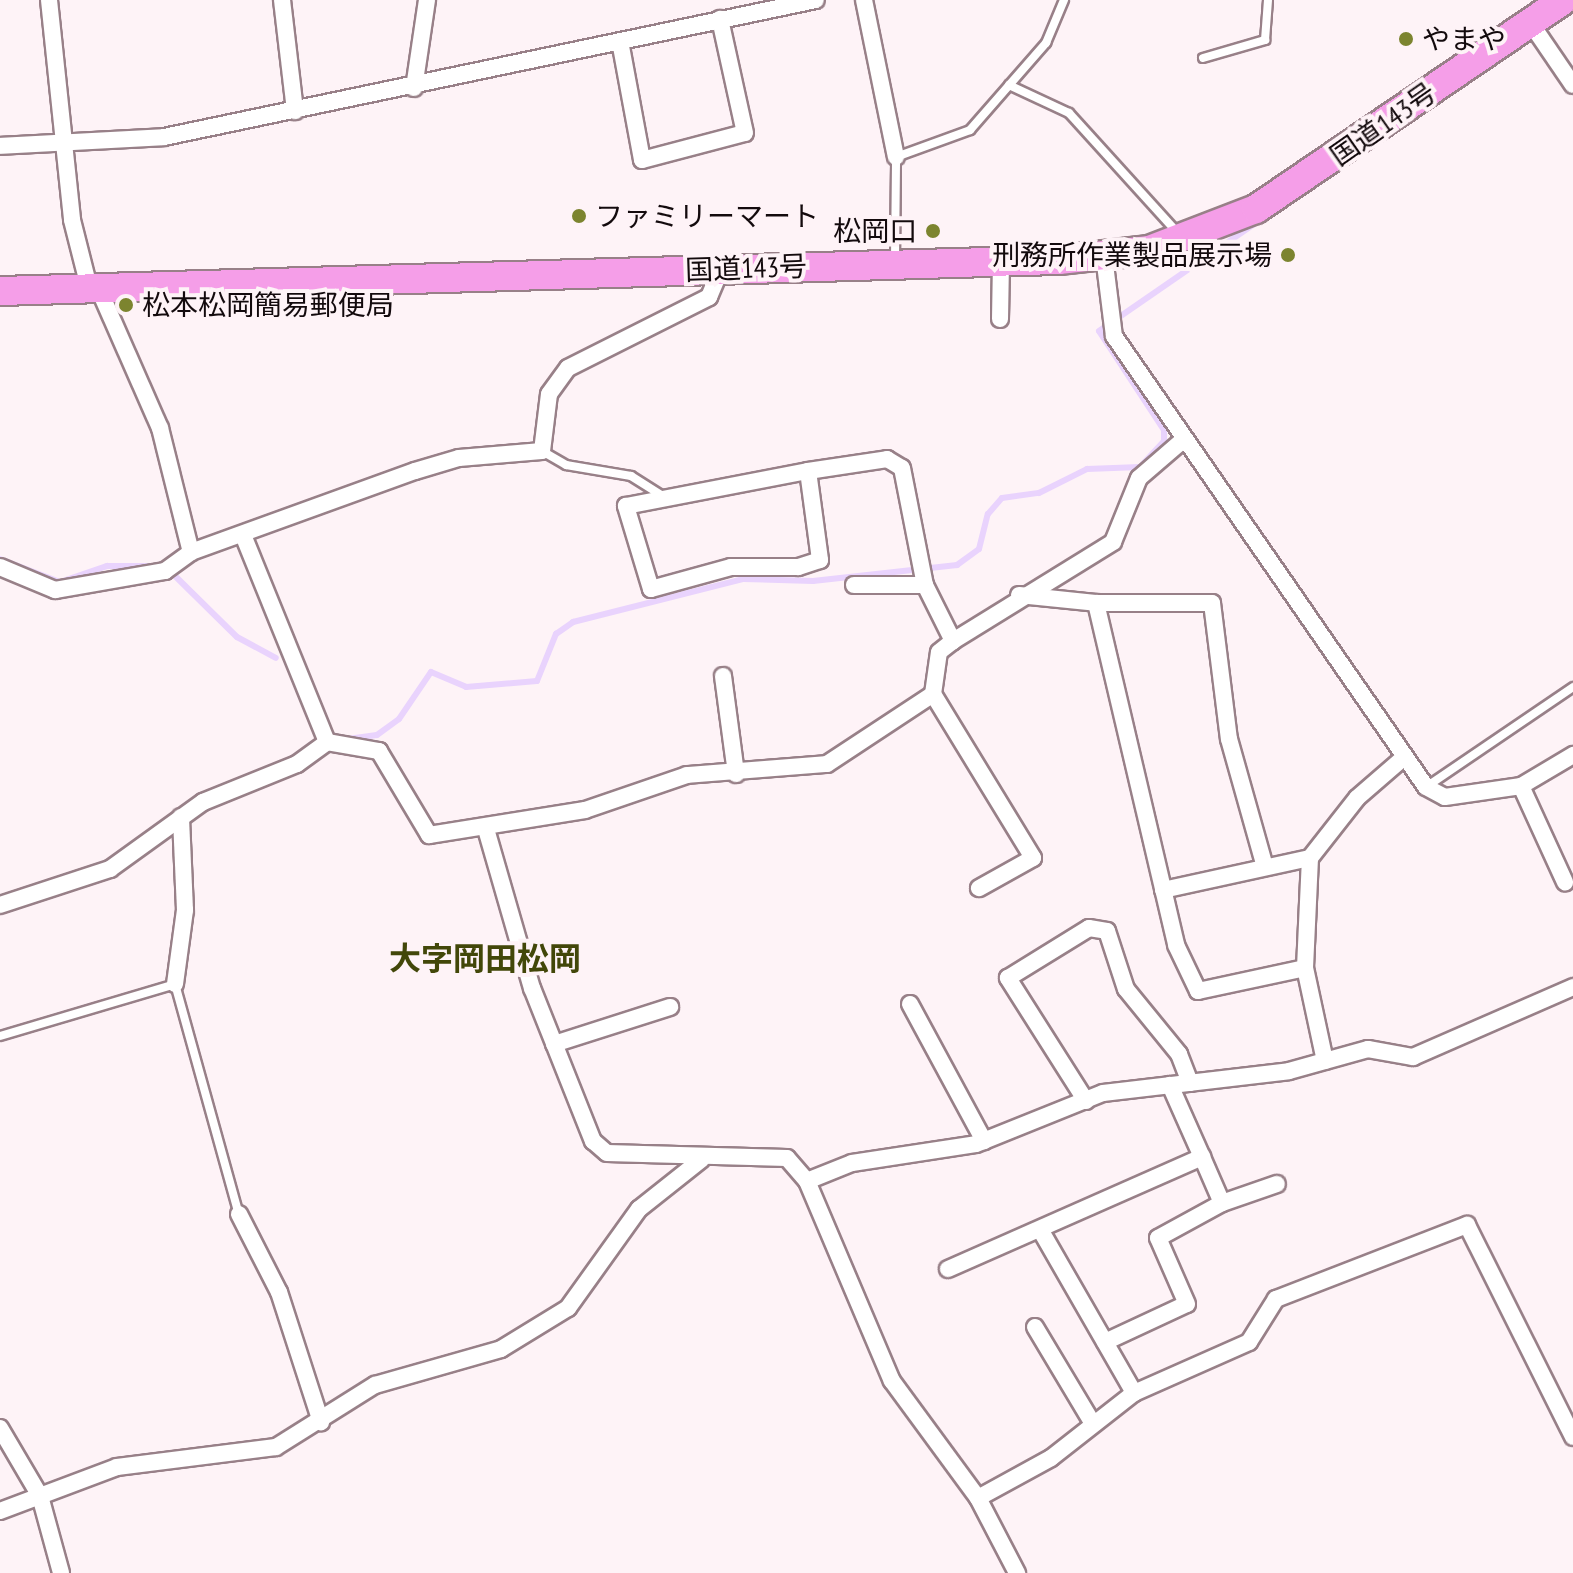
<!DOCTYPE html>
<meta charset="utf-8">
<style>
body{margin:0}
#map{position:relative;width:1573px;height:1573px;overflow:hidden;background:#fef3f7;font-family:"PT Sans Narrow","Noto Sans JP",sans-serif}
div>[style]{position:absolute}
.stream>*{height:6px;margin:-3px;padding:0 3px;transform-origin:3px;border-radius:3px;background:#e9d3fd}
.roads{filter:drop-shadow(2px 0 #988088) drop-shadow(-2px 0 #988088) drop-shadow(0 2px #988088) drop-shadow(0 -2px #988088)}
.lane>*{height:8px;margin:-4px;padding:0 4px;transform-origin:4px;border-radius:4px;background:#fff}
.street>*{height:16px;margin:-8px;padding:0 8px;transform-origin:8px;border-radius:8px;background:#fff}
.highway>*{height:28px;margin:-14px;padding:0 14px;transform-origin:14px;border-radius:14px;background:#f59ee8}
.dots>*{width:22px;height:22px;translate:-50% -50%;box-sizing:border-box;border:4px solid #fef3f7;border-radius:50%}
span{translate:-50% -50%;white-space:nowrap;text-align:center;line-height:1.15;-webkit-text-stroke:8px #fef3f7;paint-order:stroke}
.poi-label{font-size:28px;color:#130a0d}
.left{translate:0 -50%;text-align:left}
.right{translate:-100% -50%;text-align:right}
.street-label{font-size:28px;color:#130a0d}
.quarter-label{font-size:32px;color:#424709;font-weight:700}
</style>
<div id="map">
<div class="stream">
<i style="left:0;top:559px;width:64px;rotate:21deg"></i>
<i style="left:60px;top:582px;width:50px;rotate:-18.8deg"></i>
<i style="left:107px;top:566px;width:41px"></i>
<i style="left:170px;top:571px;width:94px;rotate:44.6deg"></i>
<i style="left:237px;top:637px;width:44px;rotate:28.3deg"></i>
<i style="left:348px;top:739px;width:29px;rotate:-8deg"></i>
<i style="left:377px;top:735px;width:27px;rotate:-36deg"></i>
<i style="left:399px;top:719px;width:57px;rotate:-55.8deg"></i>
<i style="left:431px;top:672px;width:38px;rotate:23deg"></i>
<i style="left:466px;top:687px;width:71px;rotate:-4.8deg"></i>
<i style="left:537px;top:681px;width:51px;rotate:-68deg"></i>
<i style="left:556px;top:634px;width:21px;rotate:-35deg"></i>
<i style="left:573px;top:622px;width:175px;rotate:-14.2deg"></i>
<i style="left:743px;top:579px;width:70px;rotate:1.6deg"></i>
<i style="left:813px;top:581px;width:145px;rotate:-6.3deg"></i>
<i style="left:957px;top:565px;width:27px;rotate:-36deg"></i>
<i style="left:979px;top:549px;width:36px;rotate:-76deg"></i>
<i style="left:988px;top:514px;width:21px;rotate:-49deg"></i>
<i style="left:1002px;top:498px;width:37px;rotate:-8deg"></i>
<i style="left:1039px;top:493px;width:54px;rotate:-26.6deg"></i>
<i style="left:1087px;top:469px;width:53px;rotate:-2.2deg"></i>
<i style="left:1140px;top:467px;width:35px;rotate:-47deg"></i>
<i style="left:1164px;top:441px;width:11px;rotate:-90deg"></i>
<i style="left:1164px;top:430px;width:118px;rotate:-123.3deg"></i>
<i style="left:1099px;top:331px;width:196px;rotate:-34.6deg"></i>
</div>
<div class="roads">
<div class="lane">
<i style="left:1203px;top:58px;width:65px;rotate:-16.2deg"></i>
<i style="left:1265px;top:40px;width:40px;rotate:-85.7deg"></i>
<i style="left:1009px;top:85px;width:66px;rotate:25deg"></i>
<i style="left:1069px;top:113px;width:161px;rotate:47.8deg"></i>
<i style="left:895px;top:259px;width:102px;rotate:-89.4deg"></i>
<i style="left:896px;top:157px;width:79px;rotate:-20deg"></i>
<i style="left:970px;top:130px;width:116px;rotate:-48.9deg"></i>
<i style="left:1046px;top:43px;width:47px;rotate:-67.3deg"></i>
<i style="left:542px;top:451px;width:28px;rotate:30deg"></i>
<i style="left:566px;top:465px;width:66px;rotate:9.6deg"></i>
<i style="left:631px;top:476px;width:41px;rotate:32.2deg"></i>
<i style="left:1426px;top:787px;width:178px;rotate:-34.2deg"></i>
<i style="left:0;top:1036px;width:183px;rotate:-16.5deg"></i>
<i style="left:175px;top:984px;width:239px;rotate:74.5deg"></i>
</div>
<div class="street">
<i style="left:49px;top:0;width:221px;rotate:84deg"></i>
<i style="left:72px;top:220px;width:69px;rotate:75.8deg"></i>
<i style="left:282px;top:0;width:112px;rotate:83.3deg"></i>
<i style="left:864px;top:0;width:160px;rotate:78.5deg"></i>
<i style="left:1530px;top:22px;width:76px;rotate:55.7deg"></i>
<i style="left:620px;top:41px;width:121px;rotate:79.5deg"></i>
<i style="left:642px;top:160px;width:106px;rotate:-14.7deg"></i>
<i style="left:745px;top:133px;width:117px;rotate:-102.4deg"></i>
<i style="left:414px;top:88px;width:89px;rotate:-81.6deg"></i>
<i style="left:0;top:146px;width:164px;rotate:-3.1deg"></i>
<i style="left:164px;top:137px;width:666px;rotate:-11.87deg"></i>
<i style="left:1104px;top:256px;width:81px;rotate:82.9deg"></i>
<i style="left:1114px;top:336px;width:548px;rotate:55.32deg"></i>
<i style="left:1426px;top:787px;width:21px;rotate:28deg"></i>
<i style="left:1445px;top:797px;width:77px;rotate:-8.2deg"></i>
<i style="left:1521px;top:786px;width:61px;rotate:-30.8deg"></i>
<i style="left:98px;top:287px;width:154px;rotate:66.3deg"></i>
<i style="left:160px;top:428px;width:128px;rotate:76deg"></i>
<i style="left:1000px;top:319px;width:58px;rotate:-89deg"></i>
<i style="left:808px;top:471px;width:90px;rotate:82.3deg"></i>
<i style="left:820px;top:560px;width:23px;rotate:162deg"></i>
<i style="left:798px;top:567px;width:67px;rotate:180deg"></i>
<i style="left:731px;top:567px;width:83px;rotate:164.6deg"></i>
<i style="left:651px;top:589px;width:87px;rotate:-106.8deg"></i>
<i style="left:626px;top:506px;width:185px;rotate:-10.9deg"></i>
<i style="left:808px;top:471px;width:80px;rotate:-8.6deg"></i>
<i style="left:887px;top:459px;width:17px;rotate:31deg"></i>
<i style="left:902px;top:468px;width:119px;rotate:78.9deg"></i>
<i style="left:925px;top:585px;width:63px;rotate:63.4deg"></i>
<i style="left:243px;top:535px;width:223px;rotate:67.9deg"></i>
<i style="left:0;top:567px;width:60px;rotate:22.7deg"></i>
<i style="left:55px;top:590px;width:112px;rotate:-9.8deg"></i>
<i style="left:165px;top:571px;width:32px;rotate:-36deg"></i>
<i style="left:191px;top:552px;width:238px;rotate:-19.9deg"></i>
<i style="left:415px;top:471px;width:46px;rotate:-16.5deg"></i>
<i style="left:459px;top:458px;width:83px;rotate:-4.8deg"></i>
<i style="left:542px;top:451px;width:57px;rotate:-83deg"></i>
<i style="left:549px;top:394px;width:32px;rotate:-54deg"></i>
<i style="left:568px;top:368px;width:158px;rotate:-26.7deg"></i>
<i style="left:709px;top:297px;width:30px;rotate:-67deg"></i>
<i style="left:854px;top:585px;width:71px"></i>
<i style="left:1019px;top:595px;width:77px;rotate:5.9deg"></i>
<i style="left:1096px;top:603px;width:351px;rotate:76.8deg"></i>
<i style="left:1176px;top:945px;width:51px;rotate:64.4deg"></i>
<i style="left:1198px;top:991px;width:109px;rotate:-12.1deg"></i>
<i style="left:1096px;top:603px;width:116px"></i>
<i style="left:1212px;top:603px;width:137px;rotate:82.9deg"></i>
<i style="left:1229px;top:739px;width:133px;rotate:74.3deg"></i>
<i style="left:723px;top:676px;width:99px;rotate:82.4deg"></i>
<i style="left:933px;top:694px;width:192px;rotate:58.6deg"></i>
<i style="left:1033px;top:858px;width:62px;rotate:150.9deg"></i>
<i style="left:1521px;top:786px;width:106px;rotate:65.4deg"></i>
<i style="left:486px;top:829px;width:166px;rotate:73.9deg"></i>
<i style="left:532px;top:988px;width:165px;rotate:68.3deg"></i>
<i style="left:593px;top:1141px;width:18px;rotate:41deg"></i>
<i style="left:607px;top:1153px;width:180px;rotate:1.6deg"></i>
<i style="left:787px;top:1158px;width:30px;rotate:49deg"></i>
<i style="left:807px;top:1181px;width:217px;rotate:67deg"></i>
<i style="left:892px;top:1381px;width:145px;rotate:53.7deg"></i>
<i style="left:978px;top:1498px;width:85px;rotate:62.5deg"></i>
<i style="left:1163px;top:890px;width:150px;rotate:-12.3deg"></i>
<i style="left:0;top:905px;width:116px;rotate:-18.1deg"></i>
<i style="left:110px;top:869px;width:115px;rotate:-35.8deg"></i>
<i style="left:203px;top:802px;width:101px;rotate:-22deg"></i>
<i style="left:297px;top:764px;width:37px;rotate:-36deg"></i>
<i style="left:327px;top:742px;width:53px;rotate:9.8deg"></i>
<i style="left:379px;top:751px;width:98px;rotate:59.2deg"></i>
<i style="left:429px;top:835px;width:158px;rotate:-9.1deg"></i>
<i style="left:585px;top:810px;width:108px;rotate:-18.9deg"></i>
<i style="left:687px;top:775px;width:140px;rotate:-4.5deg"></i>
<i style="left:827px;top:764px;width:127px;rotate:-33.4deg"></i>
<i style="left:933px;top:694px;width:42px;rotate:-81.9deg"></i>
<i style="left:939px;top:652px;width:18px;rotate:-38deg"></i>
<i style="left:953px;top:641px;width:188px;rotate:-31.7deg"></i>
<i style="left:1113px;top:542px;width:69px;rotate:-67.9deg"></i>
<i style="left:1139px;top:478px;width:58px;rotate:-40.8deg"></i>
<i style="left:175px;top:984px;width:75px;rotate:-82.3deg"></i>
<i style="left:185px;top:910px;width:93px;rotate:-92.5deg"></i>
<i style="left:910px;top:1004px;width:156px;rotate:61.6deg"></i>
<i style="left:554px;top:1044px;width:122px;rotate:-17.7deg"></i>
<i style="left:1325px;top:1061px;width:95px;rotate:-102.1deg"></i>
<i style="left:1305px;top:968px;width:110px;rotate:-87.4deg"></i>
<i style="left:1310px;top:858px;width:76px;rotate:-51.9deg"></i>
<i style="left:1357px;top:798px;width:60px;rotate:-40.9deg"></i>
<i style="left:1086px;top:1101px;width:146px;rotate:-122.4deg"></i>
<i style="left:1008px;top:978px;width:95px;rotate:-31.7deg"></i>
<i style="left:1089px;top:928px;width:18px;rotate:9deg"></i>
<i style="left:1107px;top:931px;width:61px;rotate:71.9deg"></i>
<i style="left:1126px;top:989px;width:84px;rotate:50.8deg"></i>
<i style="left:1179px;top:1054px;width:31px;rotate:69deg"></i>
<i style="left:807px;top:1181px;width:48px;rotate:-21.8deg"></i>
<i style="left:852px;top:1163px;width:125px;rotate:-8.7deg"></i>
<i style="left:976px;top:1144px;width:137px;rotate:-21.9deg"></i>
<i style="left:1103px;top:1093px;width:187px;rotate:-6.7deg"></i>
<i style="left:1289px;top:1071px;width:82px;rotate:-15.6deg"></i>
<i style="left:1368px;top:1049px;width:46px;rotate:10.1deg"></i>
<i style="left:1413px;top:1057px;width:175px;rotate:-23.6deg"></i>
<i style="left:1222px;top:1203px;width:58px;rotate:-19.1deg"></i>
<i style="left:239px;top:1214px;width:88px;rotate:62.9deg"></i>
<i style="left:279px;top:1292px;width:137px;rotate:72.1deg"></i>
<i style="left:1041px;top:1231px;width:187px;rotate:60.1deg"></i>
<i style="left:948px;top:1269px;width:278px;rotate:-23.8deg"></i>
<i style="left:1202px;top:1157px;width:79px;rotate:-114deg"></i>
<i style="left:1035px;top:1327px;width:113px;rotate:59.1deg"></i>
<i style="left:1105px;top:1342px;width:90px;rotate:-24.9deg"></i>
<i style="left:1187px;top:1304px;width:72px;rotate:-113.7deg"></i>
<i style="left:1158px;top:1238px;width:73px;rotate:-28.7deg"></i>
<i style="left:1222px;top:1203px;width:50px;rotate:-113.5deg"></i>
<i style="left:0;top:1428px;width:79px;rotate:59.5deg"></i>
<i style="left:40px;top:1496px;width:80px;rotate:74.7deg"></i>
<i style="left:978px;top:1498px;width:83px;rotate:-28.7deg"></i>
<i style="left:1051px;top:1458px;width:105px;rotate:-38.1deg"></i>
<i style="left:1134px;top:1393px;width:126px;rotate:-23.9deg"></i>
<i style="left:1249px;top:1342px;width:51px;rotate:-57.9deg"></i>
<i style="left:1276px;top:1299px;width:205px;rotate:-21.2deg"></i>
<i style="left:1467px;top:1225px;width:237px;rotate:63.4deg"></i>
<i style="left:0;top:1511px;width:125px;rotate:-20.6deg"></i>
<i style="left:117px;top:1467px;width:160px;rotate:-7.2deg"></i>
<i style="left:276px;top:1447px;width:117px;rotate:-32.1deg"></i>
<i style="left:375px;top:1385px;width:131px;rotate:-15.9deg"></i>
<i style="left:501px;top:1349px;width:79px;rotate:-31.5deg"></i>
<i style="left:568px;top:1308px;width:122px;rotate:-54.4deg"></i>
<i style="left:639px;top:1209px;width:80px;rotate:-38.4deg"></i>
</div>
<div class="highway">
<i style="left:0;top:291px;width:1059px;rotate:-1.68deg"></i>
<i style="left:1059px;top:260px;width:91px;rotate:-6.3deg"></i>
<i style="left:1149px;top:250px;width:115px;rotate:-21deg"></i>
<i style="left:1256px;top:209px;width:371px;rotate:-34.2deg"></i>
</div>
</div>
<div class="dots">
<i style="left:1406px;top:39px;background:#7c842f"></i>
<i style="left:579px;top:216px;background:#7c842f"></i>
<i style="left:933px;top:231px;background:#7c842f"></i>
<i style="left:1288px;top:255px;background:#7c842f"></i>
<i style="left:126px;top:305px;background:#7c842f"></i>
</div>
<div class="poi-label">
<span class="left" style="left:1422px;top:39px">やまや</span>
<span class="left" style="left:595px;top:216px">ファミリーマート</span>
<span class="right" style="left:917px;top:231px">松岡口</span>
<span class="right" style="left:1272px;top:255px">刑務所作業製品展示場</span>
<span class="left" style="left:142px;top:305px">松本松岡簡易郵便局</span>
</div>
<div class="street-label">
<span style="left:1383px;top:124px;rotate:-35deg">国道143号</span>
<span style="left:746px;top:268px;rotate:-2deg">国道143号</span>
</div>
<div class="quarter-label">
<span style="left:485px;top:958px">大字岡田松岡</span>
</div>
</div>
